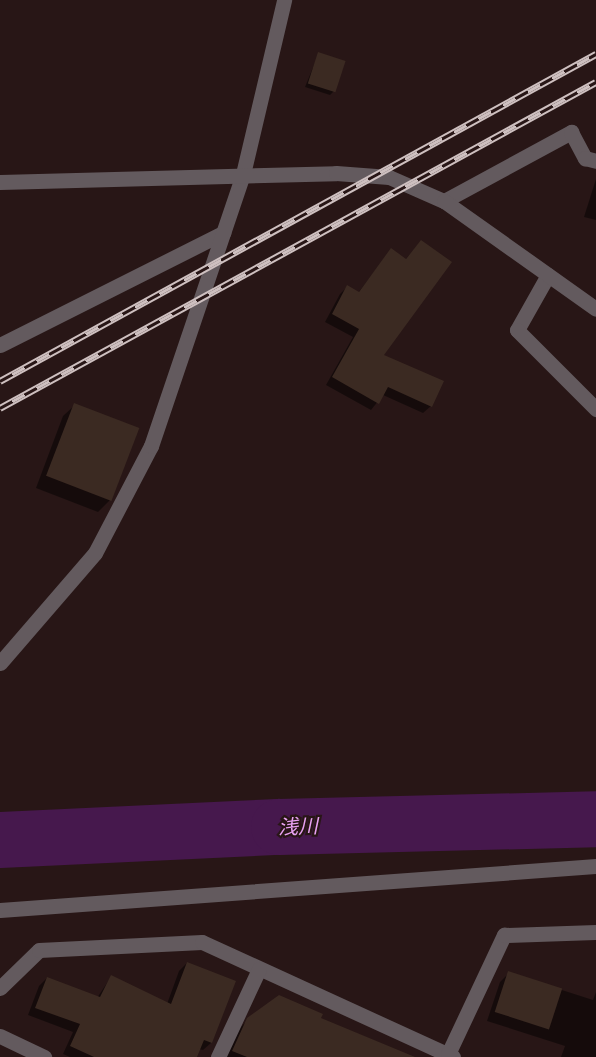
<!DOCTYPE html>
<meta charset="utf-8">
<style>
body{margin:0}
#map{position:relative;width:596px;height:1057px;overflow:hidden;background:#281616;font-family:Merriweather,"Noto Sans JP",serif}
div>[style]{position:absolute}
.shadow>*{inset:0;background:#0007}
.river>*{height:56px;margin:-28px;padding:0 28px;transform-origin:28px;border-radius:28px;background:#46184d}
.building>*{inset:0;background:#3b2a22;transform-origin:0 0}
.minor>*{height:15px;margin:-7.5px;padding:0 7.5px;transform-origin:7.5px;border-radius:7.5px;background:#635a5e}
.tertiary>*{height:15px;margin:-7.5px;padding:0 7.5px;transform-origin:7.5px;border-radius:7.5px;background:#635a5e}
.rail>*{height:7px;margin-top:-3.5px;transform-origin:0;background:repeating-linear-gradient(90deg,#281616 0 14px,#cec0c0 0 28px);box-sizing:border-box;border-block:2px solid #cec0c0}
span{translate:-50% -50%;white-space:nowrap;text-align:center;line-height:1.15;-webkit-text-stroke:4.5px #281616;paint-order:stroke}
.water-label{font-size:20px;color:#e8a1f2;font-style:italic}
</style>
<div id="map">
<div class="shadow">
<i style="clip-path:polygon(319px 53px,334px 91px,330px 95px,305px 87px)"></i>
<i style="clip-path:polygon(596px 179px,596px 220px,584px 217px)"></i>
<i style="clip-path:polygon(421px 241px,382px 356px,431px 406px,423px 413px,383px 395px,371px 410px,326px 385px,353px 337px,325px 322px,340px 294px,347px 287px,358px 293px,391px 250px,405px 260px)"></i>
<i style="clip-path:polygon(75px 405px,110px 500px,98px 512px,36px 488px,63px 416px)"></i>
<i style="clip-path:polygon(187px 963px,235px 982px,211px 1043px,203px 1050px,199px 1049px,195px 1057px,70px 1057px,63px 1054px,73px 1032px,28px 1015px,39px 986px,47px 978px,97px 998px,111px 977px,167px 1004px,179px 971px)"></i>
<i style="clip-path:polygon(509px 973px,593px 1000px,596px 992px,596px 1057px,561px 1057px,565px 1046px,487px 1021px,500px 982px)"></i>
<i style="clip-path:polygon(319px 1019px,394px 1057px,225px 1057px,239px 1029px,248px 1020px)"></i>
</div>
<div class="river">
<i style="left:0;top:840px;width:279px;rotate:-2.7deg"></i>
<i style="left:279px;top:827px;width:317px;rotate:-1.4deg"></i>
</div>
<div class="building">
<i style="left:318px;top:52px;width:29px;height:33px;rotate:18deg"></i>
<i style="clip-path:polygon(421px 240px,452px 262px,384px 355px,444px 381px,432px 407px,388px 387px,379px 404px,332px 377px,359px 329px,332px 314px,347px 285px,359px 292px,391px 248px,406px 259px)"></i>
<i style="left:74px;top:403px;width:70px;height:78px;rotate:21deg"></i>
<i style="clip-path:polygon(187px 962px,236px 981px,212px 1043px,204px 1040px,197px 1057px,94px 1057px,70px 1046px,80px 1024px,35px 1008px,47px 977px,100px 997px,111px 975px,171px 1004px)"></i>
<i style="left:508px;top:971px;width:57px;height:43px;rotate:18deg"></i>
<i style="clip-path:polygon(279px 995px,323px 1014px,321px 1018px,415px 1057px,247px 1057px,232px 1051px,247px 1018px)"></i>
</div>
<div class="minor">
<i style="left:444px;top:201px;width:145px;rotate:-28.5deg"></i>
<i style="left:571px;top:132px;width:30px;rotate:62deg"></i>
<i style="left:585px;top:158px;width:11px;rotate:15deg"></i>
<i style="left:548px;top:275px;width:63px;rotate:119.4deg"></i>
<i style="left:517px;top:330px;width:112px;rotate:45deg"></i>
<i style="left:0;top:345px;width:250px;rotate:-26.7deg"></i>
<i style="left:0;top:663px;width:145px;rotate:-49.2deg"></i>
<i style="left:95px;top:553px;width:121px;rotate:-62.4deg"></i>
<i style="left:151px;top:446px;width:287px;rotate:-71.3deg"></i>
<i style="left:243px;top:174px;width:179px;rotate:-76.7deg"></i>
<i style="left:0;top:910px;width:598px;rotate:-4.22deg"></i>
<i style="left:0;top:988px;width:54px;rotate:-44.3deg"></i>
<i style="left:39px;top:950px;width:163px;rotate:-2.8deg"></i>
<i style="left:202px;top:942px;width:276px;rotate:24.6deg"></i>
<i style="left:0;top:1036px;width:49px;rotate:25.5deg"></i>
<i style="left:448px;top:1054px;width:132px;rotate:-64.8deg"></i>
<i style="left:504px;top:935px;width:92px;rotate:-1.9deg"></i>
<i style="left:218px;top:1057px;width:97px;rotate:-65deg"></i>
</div>
<div class="tertiary">
<i style="left:0;top:182px;width:336px;rotate:-1.5deg"></i>
<i style="left:336px;top:173px;width:53px;rotate:4.3deg"></i>
<i style="left:389px;top:177px;width:60px;rotate:23.6deg"></i>
<i style="left:444px;top:201px;width:186px;rotate:35.4deg"></i>
</div>
<div class="rail">
<i style="left:0;top:381px;width:680px;rotate:-28.75deg"></i>
<i style="left:0;top:408px;width:679px;rotate:-28.68deg"></i>
</div>
<div class="water-label">
<span style="left:298px;top:826px;rotate:-2deg">浅川</span>
</div>
</div>
